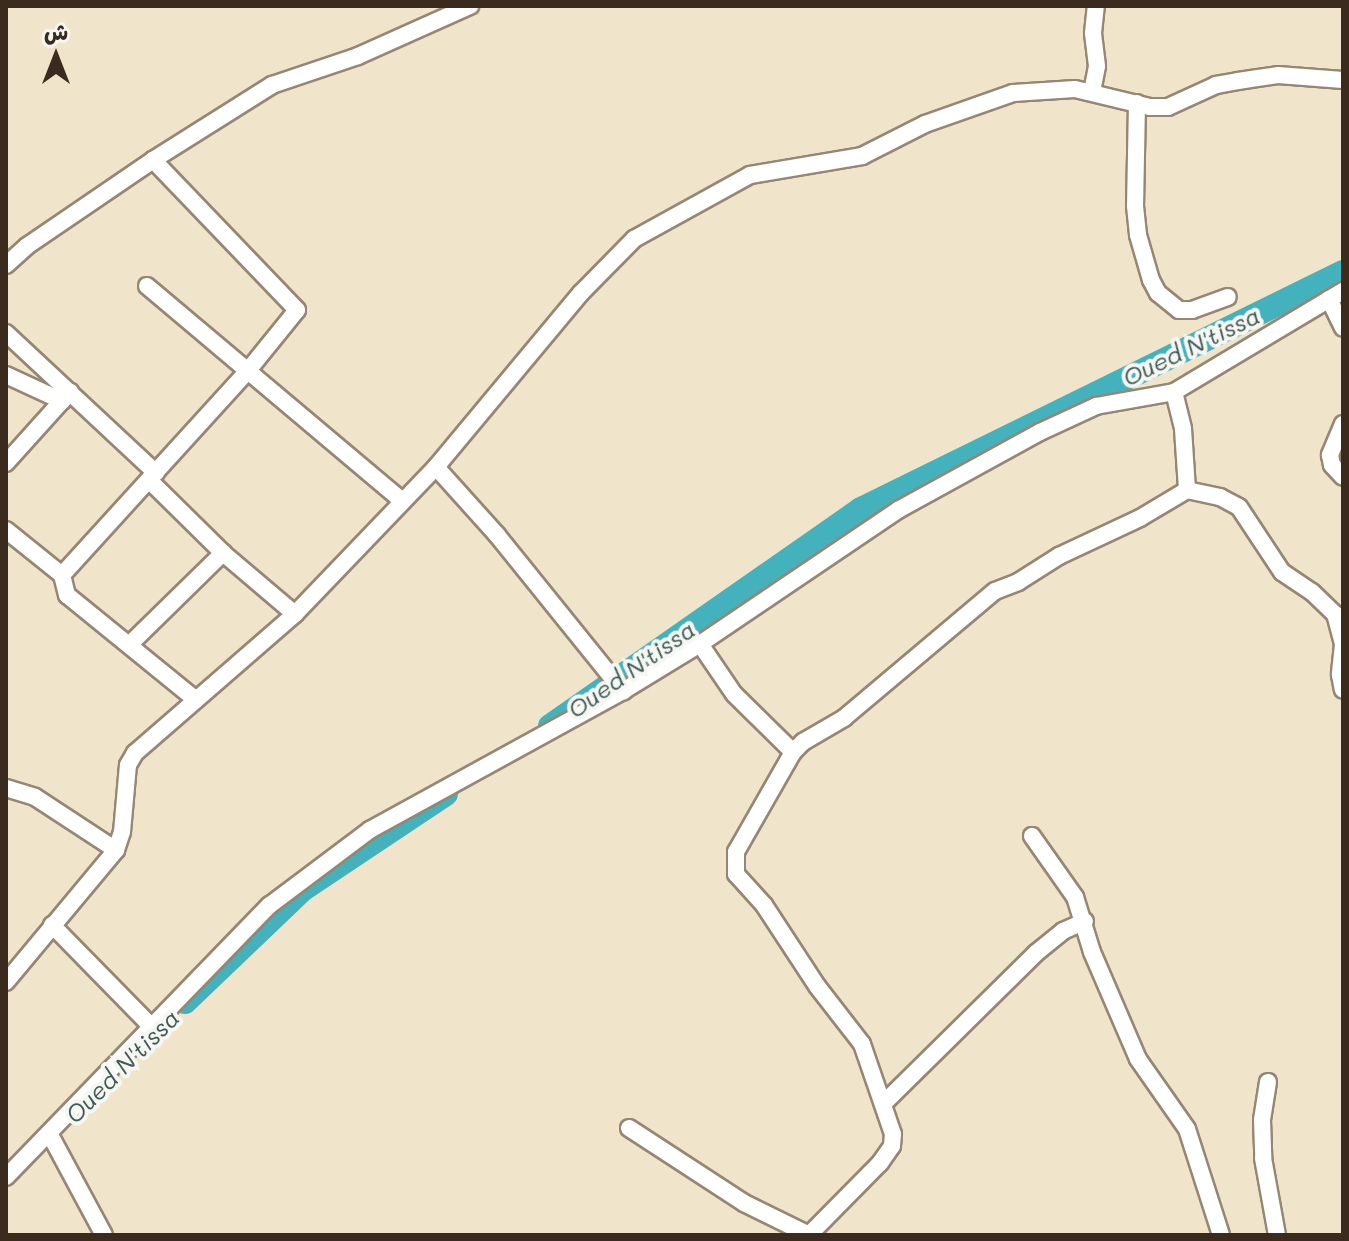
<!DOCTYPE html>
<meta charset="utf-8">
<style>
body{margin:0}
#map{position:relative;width:1349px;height:1241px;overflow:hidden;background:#f0e4ca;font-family:Mali,"Playpen Sans Arabic",sans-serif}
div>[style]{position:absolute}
.river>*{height:24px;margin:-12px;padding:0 12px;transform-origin:12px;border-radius:12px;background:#43b2bd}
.roads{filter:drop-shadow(2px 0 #968774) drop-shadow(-2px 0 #968774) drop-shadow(0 2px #968774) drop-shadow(0 -2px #968774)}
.minor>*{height:16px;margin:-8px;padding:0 8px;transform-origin:8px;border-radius:8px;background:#fff}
span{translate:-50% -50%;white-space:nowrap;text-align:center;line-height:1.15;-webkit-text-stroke:8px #f6f6f2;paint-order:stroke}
.water-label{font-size:24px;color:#3e5a56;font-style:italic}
.frame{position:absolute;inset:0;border:8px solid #3b2a1e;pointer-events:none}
.north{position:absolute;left:16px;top:16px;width:80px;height:80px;-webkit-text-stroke:6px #f6f6f2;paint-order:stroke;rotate:0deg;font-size:22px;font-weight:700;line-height:32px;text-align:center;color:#3b2a1e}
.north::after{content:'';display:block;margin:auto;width:28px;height:36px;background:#3b2a1e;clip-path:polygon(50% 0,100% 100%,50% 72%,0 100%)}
</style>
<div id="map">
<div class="river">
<i style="left:550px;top:726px;width:379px;rotate:-34.9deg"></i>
<i style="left:861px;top:509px;width:537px;rotate:-26.18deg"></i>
<i style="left:185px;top:1002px;width:162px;rotate:-43.7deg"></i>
<i style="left:302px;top:890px;width:173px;rotate:-33.7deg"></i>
</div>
<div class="roads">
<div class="minor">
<i style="left:1092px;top:92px;width:26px;rotate:-79deg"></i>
<i style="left:1097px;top:66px;width:33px;rotate:-97deg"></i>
<i style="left:1093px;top:33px;width:27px;rotate:-84deg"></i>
<i style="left:1137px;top:103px;width:103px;rotate:91.1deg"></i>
<i style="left:1135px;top:206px;width:29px;rotate:84deg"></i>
<i style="left:1138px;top:235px;width:47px;rotate:73.9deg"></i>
<i style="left:1151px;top:280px;width:15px;rotate:62deg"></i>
<i style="left:1158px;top:293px;width:27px;rotate:39deg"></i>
<i style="left:1179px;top:310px;width:13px"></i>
<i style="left:1192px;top:310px;width:38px;rotate:-20deg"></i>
<i style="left:6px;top:265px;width:28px;rotate:-42deg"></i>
<i style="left:27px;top:246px;width:153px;rotate:-34.3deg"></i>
<i style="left:153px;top:160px;width:141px;rotate:-32.2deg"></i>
<i style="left:272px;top:85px;width:91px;rotate:-18.6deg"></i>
<i style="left:358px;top:56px;width:123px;rotate:-24.1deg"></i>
<i style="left:147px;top:286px;width:334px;rotate:40.1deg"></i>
<i style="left:1329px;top:299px;width:32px;rotate:64deg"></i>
<i style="left:6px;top:333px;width:205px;rotate:43deg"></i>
<i style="left:6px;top:375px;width:62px;rotate:24.9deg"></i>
<i style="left:1174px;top:392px;width:38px;rotate:76deg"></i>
<i style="left:1183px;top:429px;width:61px;rotate:86.2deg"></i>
<i style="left:1343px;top:424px;width:34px;rotate:113deg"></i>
<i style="left:1330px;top:455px;width:10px;rotate:79deg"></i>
<i style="left:1332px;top:465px;width:16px;rotate:47deg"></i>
<i style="left:6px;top:463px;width:96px;rotate:-48deg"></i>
<i style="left:436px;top:467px;width:91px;rotate:48.1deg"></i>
<i style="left:497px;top:535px;width:201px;rotate:51.1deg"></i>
<i style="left:149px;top:480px;width:104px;rotate:44.6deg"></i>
<i style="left:223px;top:553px;width:94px;rotate:40.3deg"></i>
<i style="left:6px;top:530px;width:72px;rotate:38.8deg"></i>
<i style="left:62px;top:575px;width:273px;rotate:-47.7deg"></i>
<i style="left:246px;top:373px;width:81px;rotate:-51deg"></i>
<i style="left:297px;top:310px;width:208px;rotate:-133.8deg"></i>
<i style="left:62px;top:575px;width:21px;rotate:76deg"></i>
<i style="left:67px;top:595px;width:166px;rotate:39.1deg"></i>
<i style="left:700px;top:644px;width:60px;rotate:55.8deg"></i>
<i style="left:734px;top:694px;width:83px;rotate:44.5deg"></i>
<i style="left:793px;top:752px;width:115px;rotate:119.7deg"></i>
<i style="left:736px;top:852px;width:22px;rotate:90deg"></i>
<i style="left:736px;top:874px;width:42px;rotate:47.9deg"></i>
<i style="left:764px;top:905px;width:97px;rotate:56.8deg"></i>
<i style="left:817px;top:986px;width:73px;rotate:52.2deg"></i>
<i style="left:862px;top:1044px;width:95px;rotate:71deg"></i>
<i style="left:893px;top:1134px;width:12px;rotate:95deg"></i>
<i style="left:892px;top:1146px;width:21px;rotate:125deg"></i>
<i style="left:880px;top:1163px;width:101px;rotate:134.6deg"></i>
<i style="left:129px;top:645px;width:132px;rotate:-44.4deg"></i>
<i style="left:793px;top:752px;width:14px;rotate:-45deg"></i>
<i style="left:803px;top:742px;width:48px;rotate:-30.3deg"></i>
<i style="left:844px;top:718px;width:197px;rotate:-40.1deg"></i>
<i style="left:995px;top:591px;width:25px;rotate:-21deg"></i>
<i style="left:1018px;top:582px;width:49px;rotate:-32.4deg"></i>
<i style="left:1059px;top:556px;width:89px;rotate:-25.1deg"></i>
<i style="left:1140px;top:518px;width:55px;rotate:-30.8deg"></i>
<i style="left:1187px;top:490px;width:34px;rotate:12deg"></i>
<i style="left:1220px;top:497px;width:21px;rotate:28deg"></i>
<i style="left:1239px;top:507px;width:78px;rotate:56.5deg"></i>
<i style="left:1282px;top:572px;width:36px;rotate:34deg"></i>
<i style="left:1312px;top:592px;width:32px;rotate:44deg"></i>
<i style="left:1335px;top:614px;width:31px;rotate:75deg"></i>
<i style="left:1343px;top:644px;width:31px;rotate:96deg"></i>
<i style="left:1340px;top:675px;width:15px;rotate:79deg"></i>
<i style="left:6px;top:788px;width:30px;rotate:17deg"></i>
<i style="left:35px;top:797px;width:97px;rotate:33.2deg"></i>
<i style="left:1032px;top:836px;width:75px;rotate:54.8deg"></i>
<i style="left:1075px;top:897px;width:58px;rotate:72.8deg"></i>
<i style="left:1092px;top:952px;width:116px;rotate:66.7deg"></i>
<i style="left:1138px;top:1059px;width:85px;rotate:55deg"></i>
<i style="left:1187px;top:1129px;width:111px;rotate:72.2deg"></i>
<i style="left:52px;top:925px;width:143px;rotate:45.6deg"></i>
<i style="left:6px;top:982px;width:172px;rotate:-50.2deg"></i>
<i style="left:116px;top:850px;width:19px;rotate:-72deg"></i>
<i style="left:122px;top:832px;width:67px;rotate:-84.9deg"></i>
<i style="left:128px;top:765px;width:14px;rotate:-60deg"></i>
<i style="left:135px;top:753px;width:212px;rotate:-41deg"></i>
<i style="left:295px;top:614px;width:204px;rotate:-46.2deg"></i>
<i style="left:436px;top:467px;width:226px;rotate:-50.2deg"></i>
<i style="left:581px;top:293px;width:76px;rotate:-45.5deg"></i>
<i style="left:634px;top:239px;width:132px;rotate:-28.9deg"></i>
<i style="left:750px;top:175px;width:114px;rotate:-9.6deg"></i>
<i style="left:862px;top:156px;width:71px;rotate:-26.9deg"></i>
<i style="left:925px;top:124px;width:93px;rotate:-19.4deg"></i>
<i style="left:1013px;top:93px;width:62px;rotate:-3.7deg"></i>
<i style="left:1075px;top:89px;width:77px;rotate:13.5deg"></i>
<i style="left:1150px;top:107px;width:18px"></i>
<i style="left:1168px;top:107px;width:53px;rotate:-24.6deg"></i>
<i style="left:1216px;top:85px;width:22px;rotate:-10deg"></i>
<i style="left:1238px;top:81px;width:40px;rotate:-8.5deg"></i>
<i style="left:1278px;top:75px;width:65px;rotate:4.4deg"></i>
<i style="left:1268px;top:1082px;width:38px;rotate:99deg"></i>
<i style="left:1262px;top:1120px;width:38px;rotate:88deg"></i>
<i style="left:1263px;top:1158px;width:78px;rotate:79.7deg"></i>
<i style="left:883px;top:1104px;width:215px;rotate:-44.6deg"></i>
<i style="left:1036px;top:953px;width:35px;rotate:-39deg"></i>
<i style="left:1063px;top:931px;width:24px;rotate:-24deg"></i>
<i style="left:629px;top:1128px;width:137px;rotate:33.1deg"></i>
<i style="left:744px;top:1203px;width:72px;rotate:26.2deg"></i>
<i style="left:49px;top:1133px;width:116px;rotate:61.7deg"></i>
<i style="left:6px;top:1177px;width:379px;rotate:-45.9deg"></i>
<i style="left:270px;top:905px;width:125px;rotate:-36.9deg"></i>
<i style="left:370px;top:830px;width:289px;rotate:-28.8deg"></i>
<i style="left:623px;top:691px;width:90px;rotate:-31.4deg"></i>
<i style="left:700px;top:644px;width:239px;rotate:-34.1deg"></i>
<i style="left:898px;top:510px;width:162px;rotate:-28.8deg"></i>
<i style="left:1040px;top:432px;width:62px;rotate:-24.9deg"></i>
<i style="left:1096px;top:406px;width:79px;rotate:-10.2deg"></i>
<i style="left:1174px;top:392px;width:197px;rotate:-30.9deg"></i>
</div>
</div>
<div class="water-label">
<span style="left:1191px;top:346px;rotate:-26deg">Oued N'tissa</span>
<span style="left:631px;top:669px;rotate:-35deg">Oued N'tissa</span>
<span style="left:122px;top:1066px;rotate:-45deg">Oued N'tissa</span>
</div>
<div class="frame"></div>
<div class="north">ش</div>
</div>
